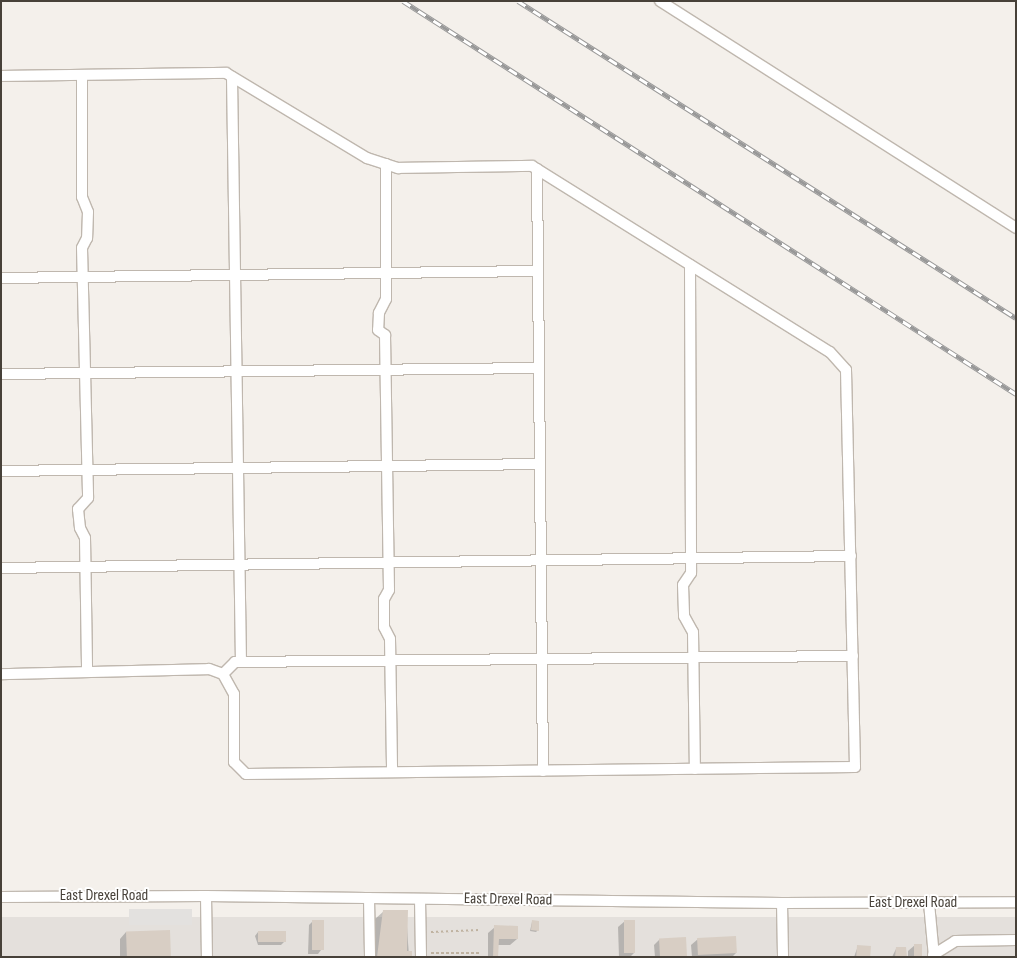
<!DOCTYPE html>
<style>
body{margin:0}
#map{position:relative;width:1017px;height:958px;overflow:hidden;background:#f4f0eb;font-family:"Sofia Sans Condensed",sans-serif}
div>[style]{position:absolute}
.industrial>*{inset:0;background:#e4e0dc;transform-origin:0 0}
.parking>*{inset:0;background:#e3e1df;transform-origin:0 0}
.shadow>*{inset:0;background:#0003}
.building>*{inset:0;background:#d8cec4;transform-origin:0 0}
.path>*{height:2px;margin-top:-1px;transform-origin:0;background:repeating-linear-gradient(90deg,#bfb2a0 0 2.5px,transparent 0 5px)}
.roads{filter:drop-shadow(1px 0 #bfb7ae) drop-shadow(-1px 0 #bfb7ae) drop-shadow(0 1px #bfb7ae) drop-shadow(0 -1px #bfb7ae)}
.minor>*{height:10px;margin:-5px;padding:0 5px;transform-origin:5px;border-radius:5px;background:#fff}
.rail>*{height:5px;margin-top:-2.5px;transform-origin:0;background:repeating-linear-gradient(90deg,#fff 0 9px,#989898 0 18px);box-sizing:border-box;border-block:1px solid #989898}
span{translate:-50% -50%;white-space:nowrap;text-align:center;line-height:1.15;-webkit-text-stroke:4px #fff;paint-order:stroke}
.street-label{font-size:16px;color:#474139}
.frame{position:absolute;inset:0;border:2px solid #474139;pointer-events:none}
</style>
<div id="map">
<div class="industrial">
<i style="left:1px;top:917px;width:1015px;height:40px"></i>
</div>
<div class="parking">
<i style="left:129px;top:909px;width:63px;height:16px"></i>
</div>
<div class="shadow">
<i style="clip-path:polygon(384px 911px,406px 911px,409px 957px,369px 957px,375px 919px)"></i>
<i style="clip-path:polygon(313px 921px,321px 950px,318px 954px,308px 954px,309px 925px)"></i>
<i style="clip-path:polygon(625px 921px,635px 952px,630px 957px,619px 957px,618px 927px)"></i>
<i style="clip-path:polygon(532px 922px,538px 930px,536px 932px,530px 931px)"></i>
<i style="clip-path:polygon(495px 927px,517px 939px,510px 945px,497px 945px,497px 957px,488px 957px,488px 933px)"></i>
<i style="clip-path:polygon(126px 932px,170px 957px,120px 957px,120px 939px)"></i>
<i style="clip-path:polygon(258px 932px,285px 941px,281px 945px,258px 945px,255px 936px)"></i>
<i style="clip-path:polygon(660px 939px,686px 957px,655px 957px,654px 945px)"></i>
<i style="clip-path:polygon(698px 939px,736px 953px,732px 957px,692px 957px,691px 945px)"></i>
<i style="clip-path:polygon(915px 945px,921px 957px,908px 957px,908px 951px)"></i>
<i style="clip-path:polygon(858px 946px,869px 957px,854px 957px)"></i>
<i style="clip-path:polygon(896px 949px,906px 957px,892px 957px)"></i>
</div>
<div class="building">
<i style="clip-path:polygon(383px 910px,408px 910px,407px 951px,412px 951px,412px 957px,377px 957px)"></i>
<i style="left:312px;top:920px;width:12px;height:30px"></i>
<i style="clip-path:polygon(532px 920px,539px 921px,539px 931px,531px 930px)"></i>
<i style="left:624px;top:920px;width:11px;height:33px"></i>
<i style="clip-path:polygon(494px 925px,518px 926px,518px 939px,499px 939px,498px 957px,493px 957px)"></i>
<i style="left:170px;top:930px;width:27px;height:44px;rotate:88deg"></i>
<i style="left:258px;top:931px;width:28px;height:11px"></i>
<i style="left:736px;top:936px;width:17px;height:39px;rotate:87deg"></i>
<i style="left:686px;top:937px;width:20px;height:27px;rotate:87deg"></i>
<i style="left:914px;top:944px;width:8px;height:13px"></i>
<i style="left:857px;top:945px;width:14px;height:12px;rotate:4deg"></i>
<i style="clip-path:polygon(896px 947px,906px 947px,907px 957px,895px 957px)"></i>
</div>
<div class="path">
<i style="left:431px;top:932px;width:48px;rotate:-2.4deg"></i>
<i style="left:431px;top:953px;width:48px"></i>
</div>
<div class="roads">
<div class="minor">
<i style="left:660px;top:1px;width:422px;rotate:32.5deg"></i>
<i style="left:82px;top:75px;width:122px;rotate:90deg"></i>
<i style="left:82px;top:197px;width:16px;rotate:68deg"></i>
<i style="left:88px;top:212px;width:26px;rotate:92deg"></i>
<i style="left:87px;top:238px;width:11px;rotate:117deg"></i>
<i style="left:82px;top:248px;width:250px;rotate:88.6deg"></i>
<i style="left:88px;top:498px;width:15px;rotate:132deg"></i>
<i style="left:78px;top:509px;width:19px;rotate:84deg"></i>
<i style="left:80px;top:528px;width:11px;rotate:63deg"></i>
<i style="left:85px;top:538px;width:134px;rotate:89.1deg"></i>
<i style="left:1px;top:76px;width:225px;rotate:-0.8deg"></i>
<i style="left:226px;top:73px;width:165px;rotate:31.1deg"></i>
<i style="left:367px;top:158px;width:33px;rotate:18deg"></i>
<i style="left:398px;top:168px;width:134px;rotate:-0.9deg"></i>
<i style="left:532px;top:166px;width:351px;rotate:32deg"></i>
<i style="left:830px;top:352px;width:24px;rotate:48deg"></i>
<i style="left:846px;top:370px;width:397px;rotate:88.7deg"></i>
<i style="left:855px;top:767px;width:609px;rotate:179.34deg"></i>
<i style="left:246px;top:774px;width:17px;rotate:-135deg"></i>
<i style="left:234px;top:762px;width:68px;rotate:-90deg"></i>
<i style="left:234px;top:694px;width:23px;rotate:-119deg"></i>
<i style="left:223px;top:674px;width:15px;rotate:-160deg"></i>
<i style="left:209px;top:669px;width:208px;rotate:178.6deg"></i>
<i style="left:232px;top:77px;width:585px;rotate:89.12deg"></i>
<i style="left:386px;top:164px;width:135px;rotate:90deg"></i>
<i style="left:386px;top:299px;width:16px;rotate:117deg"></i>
<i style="left:379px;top:313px;width:17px;rotate:93deg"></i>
<i style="left:378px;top:330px;width:9px;rotate:36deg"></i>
<i style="left:385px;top:335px;width:255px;rotate:89.1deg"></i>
<i style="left:389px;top:590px;width:10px;rotate:119deg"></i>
<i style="left:384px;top:599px;width:28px;rotate:90deg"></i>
<i style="left:384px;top:627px;width:13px;rotate:63deg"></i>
<i style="left:390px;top:639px;width:133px;rotate:89.1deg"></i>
<i style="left:537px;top:169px;width:602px;rotate:89.43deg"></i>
<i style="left:690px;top:265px;width:308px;rotate:89.8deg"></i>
<i style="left:691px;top:573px;width:14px;rotate:124deg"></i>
<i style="left:683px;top:585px;width:31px;rotate:88deg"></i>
<i style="left:684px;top:616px;width:18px;rotate:61deg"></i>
<i style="left:693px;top:632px;width:137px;rotate:89.2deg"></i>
<i style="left:1px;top:278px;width:537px;rotate:-0.75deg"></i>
<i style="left:1px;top:374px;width:538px;rotate:-0.64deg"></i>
<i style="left:1px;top:471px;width:539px;rotate:-0.74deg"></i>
<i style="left:1px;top:568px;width:850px;rotate:-0.81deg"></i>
<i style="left:223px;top:674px;width:17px;rotate:-45deg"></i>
<i style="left:235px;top:662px;width:618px;rotate:-0.56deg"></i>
<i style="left:206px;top:896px;width:61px;rotate:89.1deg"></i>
<i style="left:1px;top:897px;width:205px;rotate:-0.3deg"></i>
<i style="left:206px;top:896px;width:576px;rotate:0.7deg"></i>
<i style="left:782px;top:903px;width:234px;rotate:-0.2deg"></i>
<i style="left:369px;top:898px;width:59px;rotate:89deg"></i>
<i style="left:420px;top:899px;width:58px;rotate:89deg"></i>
<i style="left:782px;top:903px;width:54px;rotate:88.9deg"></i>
<i style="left:929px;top:903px;width:54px;rotate:84.7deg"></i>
<i style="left:933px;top:955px;width:26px;rotate:-32deg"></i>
<i style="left:955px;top:941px;width:61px;rotate:-0.9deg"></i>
</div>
</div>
<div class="rail">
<i style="left:403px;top:1px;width:728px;rotate:32.66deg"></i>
<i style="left:518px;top:1px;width:590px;rotate:32.48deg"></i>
</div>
<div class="street-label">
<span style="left:104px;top:896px">East Drexel Road</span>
<span style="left:508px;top:900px;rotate:1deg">East Drexel Road</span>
<span style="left:913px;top:903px">East Drexel Road</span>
</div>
<div class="frame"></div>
</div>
